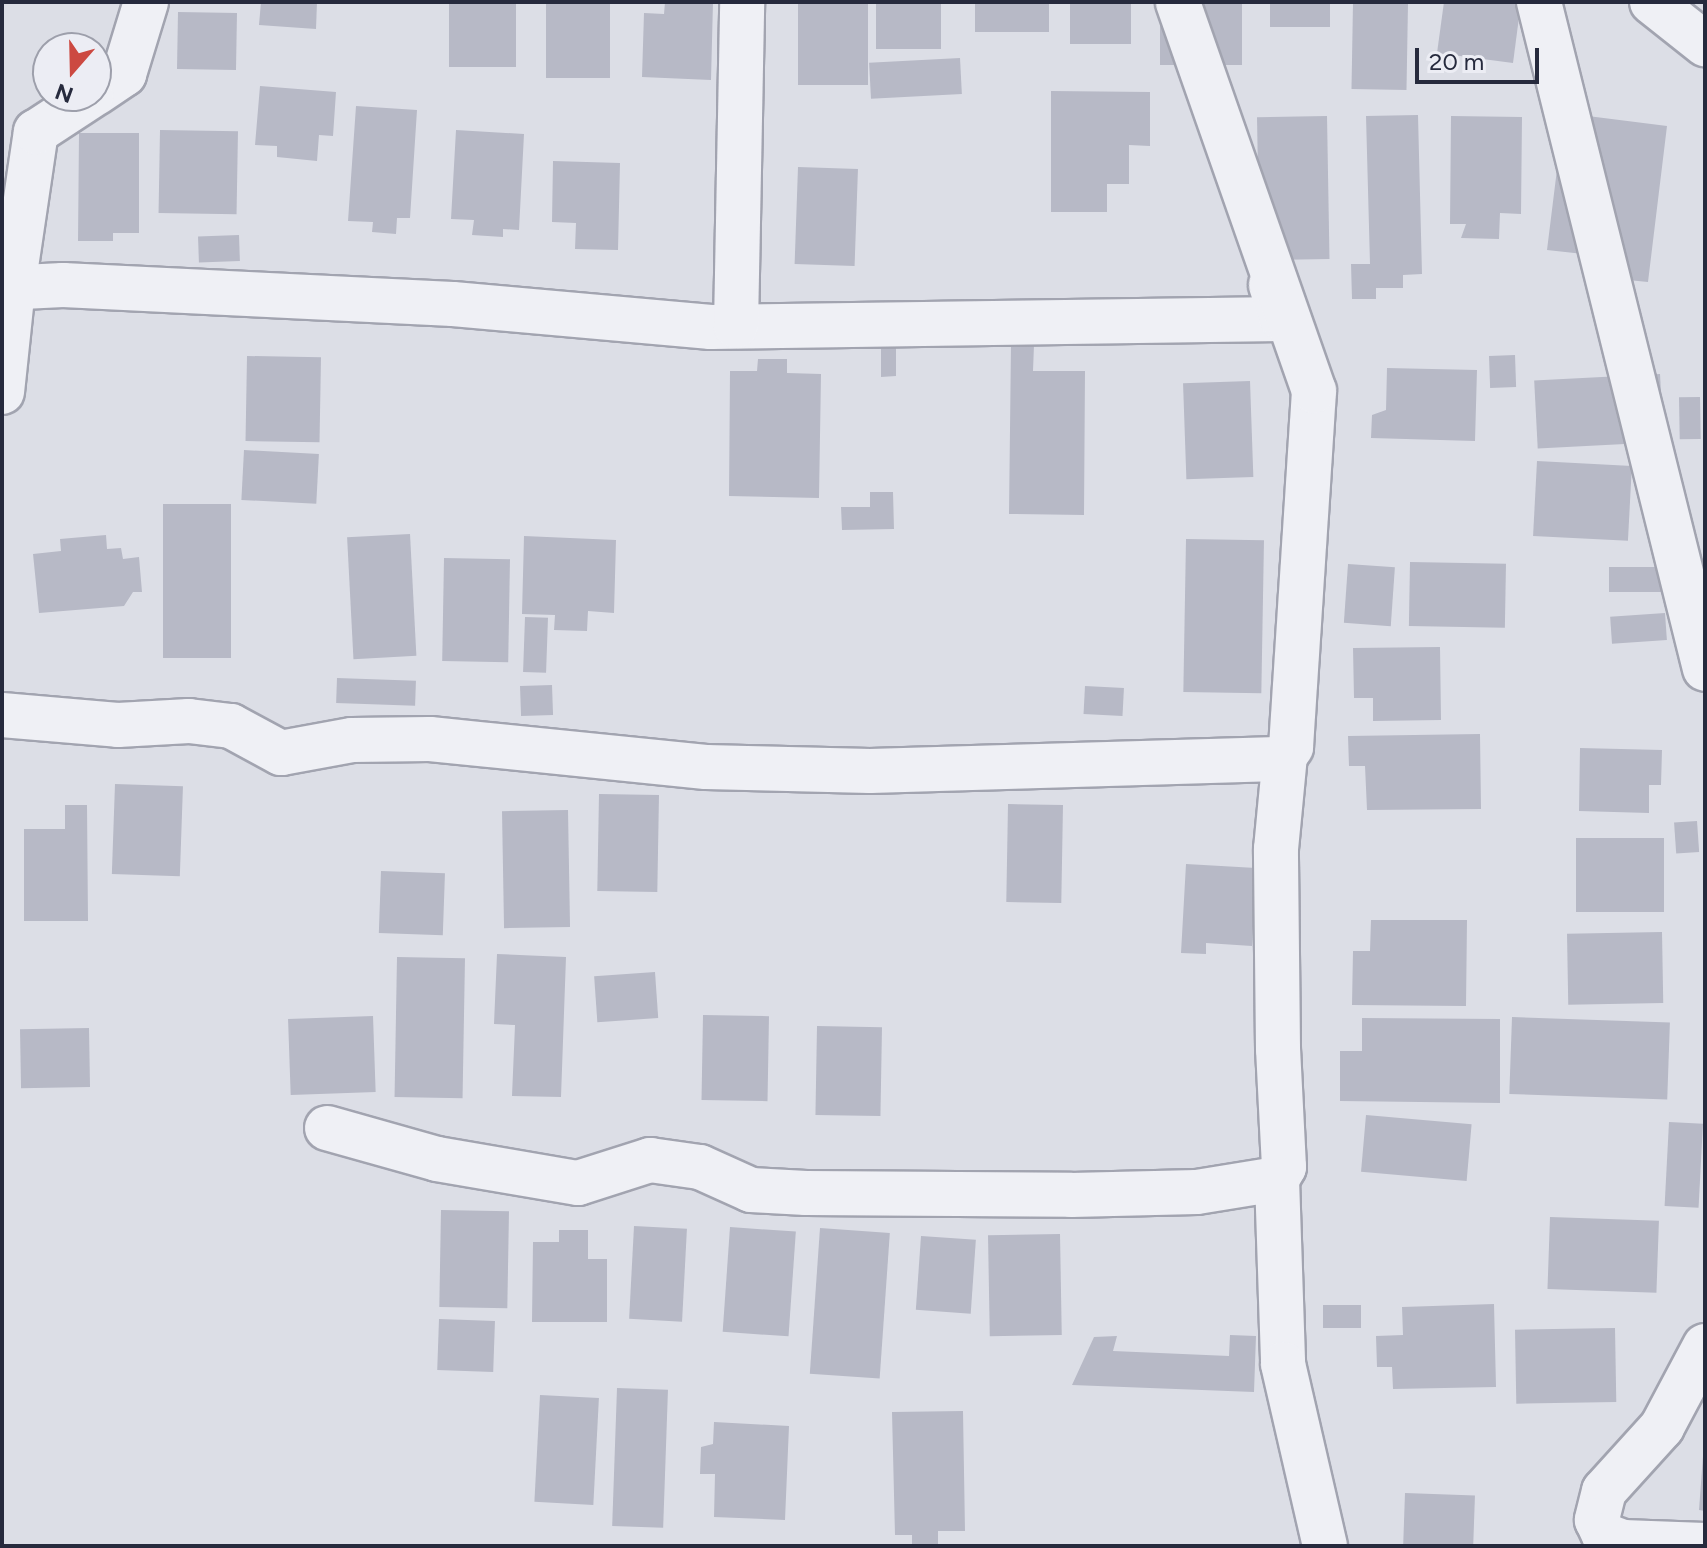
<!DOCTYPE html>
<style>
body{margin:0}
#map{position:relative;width:1707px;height:1548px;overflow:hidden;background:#dcdee6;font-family:Figtree,sans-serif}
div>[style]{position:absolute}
.building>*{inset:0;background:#b7b9c6;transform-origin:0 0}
.roads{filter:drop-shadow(2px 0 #a2a4b0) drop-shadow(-2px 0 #a2a4b0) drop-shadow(0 2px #a2a4b0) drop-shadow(0 -2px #a2a4b0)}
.minor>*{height:44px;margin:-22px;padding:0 22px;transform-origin:22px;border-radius:22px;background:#eff0f5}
span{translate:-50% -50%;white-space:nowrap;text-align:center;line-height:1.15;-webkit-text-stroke:6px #ecedf4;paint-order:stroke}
.frame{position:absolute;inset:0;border:4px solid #262a3d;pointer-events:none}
.north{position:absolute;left:32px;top:32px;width:80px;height:80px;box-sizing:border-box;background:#ecedf4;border:2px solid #9d9fab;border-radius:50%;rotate:200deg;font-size:22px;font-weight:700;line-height:32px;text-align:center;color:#262a3d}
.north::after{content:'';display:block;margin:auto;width:28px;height:36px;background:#cc4941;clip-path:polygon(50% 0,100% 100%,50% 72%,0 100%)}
.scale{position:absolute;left:1415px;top:48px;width:124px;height:36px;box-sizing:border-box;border:4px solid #262a3d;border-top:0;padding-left:10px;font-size:24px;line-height:28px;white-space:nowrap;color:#262a3d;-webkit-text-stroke:6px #ecedf4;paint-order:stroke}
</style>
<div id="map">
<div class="building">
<i style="clip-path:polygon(261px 2px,317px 2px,316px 29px,259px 25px)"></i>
<i style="left:449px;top:2px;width:67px;height:65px"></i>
<i style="left:546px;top:2px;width:64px;height:76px"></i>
<i style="clip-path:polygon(665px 2px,713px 2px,711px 80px,642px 77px,644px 13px,664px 14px)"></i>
<i style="left:798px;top:2px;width:70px;height:83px"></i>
<i style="left:876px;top:2px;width:65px;height:47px"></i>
<i style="left:975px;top:2px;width:74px;height:30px"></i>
<i style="left:1070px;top:2px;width:61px;height:42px"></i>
<i style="left:1160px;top:2px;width:82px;height:63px"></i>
<i style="left:1270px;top:2px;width:60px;height:25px"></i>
<i style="clip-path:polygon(1444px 2px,1521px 2px,1513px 63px,1437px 53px)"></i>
<i style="left:1353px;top:3px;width:55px;height:86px;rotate:1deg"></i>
<i style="left:178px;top:12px;width:59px;height:57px;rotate:1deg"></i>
<i style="left:960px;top:58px;width:36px;height:91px;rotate:87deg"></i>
<i style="clip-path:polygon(260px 86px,336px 92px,333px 136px,319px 135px,317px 161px,277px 157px,277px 146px,255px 145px)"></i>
<i style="clip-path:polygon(1051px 91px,1150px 92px,1150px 146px,1129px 145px,1129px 184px,1107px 184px,1107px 212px,1051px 212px)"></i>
<i style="clip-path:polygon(356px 106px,417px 110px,410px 218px,397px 218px,396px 234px,372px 232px,373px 222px,348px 221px)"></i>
<i style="clip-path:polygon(1564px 113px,1667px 126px,1648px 282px,1618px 279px,1620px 258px,1547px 250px)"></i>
<i style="clip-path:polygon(1418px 115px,1422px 274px,1403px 275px,1403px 288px,1376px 288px,1376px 299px,1352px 299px,1351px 264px,1370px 264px,1366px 116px)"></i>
<i style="left:1327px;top:116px;width:143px;height:70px;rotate:89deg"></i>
<i style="clip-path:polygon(1451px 116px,1522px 117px,1521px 214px,1500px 213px,1499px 239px,1461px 238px,1466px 224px,1450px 224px)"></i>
<i style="left:160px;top:130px;width:78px;height:83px;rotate:1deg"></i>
<i style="clip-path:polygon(456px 130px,524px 134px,519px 230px,503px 229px,503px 237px,472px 235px,474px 220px,451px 219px)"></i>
<i style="clip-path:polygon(79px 133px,139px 133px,139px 233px,113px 233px,113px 241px,78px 241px)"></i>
<i style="clip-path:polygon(553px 161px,620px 163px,618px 250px,575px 249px,576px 223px,552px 222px)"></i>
<i style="left:798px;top:167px;width:60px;height:97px;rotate:2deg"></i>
<i style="left:239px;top:235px;width:26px;height:41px;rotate:88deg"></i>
<i style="clip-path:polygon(896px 342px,896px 376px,881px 377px,881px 347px)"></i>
<i style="clip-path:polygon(1011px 344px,1034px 345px,1033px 371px,1085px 371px,1084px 515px,1009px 514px)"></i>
<i style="left:1515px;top:355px;width:32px;height:26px;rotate:88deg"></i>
<i style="left:247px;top:356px;width:74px;height:85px;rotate:1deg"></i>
<i style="clip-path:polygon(758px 359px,787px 359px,787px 373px,821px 374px,819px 498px,729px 496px,730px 371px,757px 371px)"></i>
<i style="clip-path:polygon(1387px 368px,1477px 370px,1475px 441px,1371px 438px,1372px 415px,1386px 410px)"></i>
<i style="left:1660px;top:374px;width:68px;height:126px;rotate:87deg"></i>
<i style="left:1250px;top:381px;width:96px;height:67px;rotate:88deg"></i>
<i style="left:1700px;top:397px;width:42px;height:21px;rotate:89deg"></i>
<i style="left:244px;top:450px;width:75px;height:50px;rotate:3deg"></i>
<i style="left:1537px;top:461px;width:95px;height:75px;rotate:3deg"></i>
<i style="clip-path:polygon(870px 492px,893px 492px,894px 529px,842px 530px,841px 507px,870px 507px)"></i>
<i style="left:163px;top:504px;width:68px;height:154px"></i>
<i style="left:410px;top:534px;width:122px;height:63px;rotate:87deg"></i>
<i style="clip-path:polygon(106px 535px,107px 549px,121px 548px,123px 559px,139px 557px,142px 592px,133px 592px,124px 606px,39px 613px,33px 554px,61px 551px,60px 539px)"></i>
<i style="clip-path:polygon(524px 536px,616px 540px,614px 613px,588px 611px,587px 631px,554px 630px,555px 615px,522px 614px)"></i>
<i style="left:1186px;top:539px;width:78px;height:153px;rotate:1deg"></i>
<i style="left:444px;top:558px;width:66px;height:103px;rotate:1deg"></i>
<i style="left:1410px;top:562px;width:96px;height:64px;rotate:1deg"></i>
<i style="left:1348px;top:564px;width:47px;height:59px;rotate:4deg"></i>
<i style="left:1668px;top:567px;width:25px;height:59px;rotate:90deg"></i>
<i style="left:1665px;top:613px;width:27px;height:55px;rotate:86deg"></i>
<i style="left:525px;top:617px;width:23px;height:55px;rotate:2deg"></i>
<i style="clip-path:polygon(1440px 647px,1441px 720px,1373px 721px,1373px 698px,1354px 698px,1353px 648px)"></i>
<i style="left:337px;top:678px;width:79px;height:25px;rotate:2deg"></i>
<i style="left:552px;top:685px;width:30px;height:32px;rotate:88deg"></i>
<i style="left:1085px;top:686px;width:39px;height:28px;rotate:3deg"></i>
<i style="clip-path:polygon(1480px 734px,1481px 809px,1367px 810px,1365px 766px,1349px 766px,1348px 736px)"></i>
<i style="clip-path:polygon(1580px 748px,1662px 750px,1661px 785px,1649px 785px,1649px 813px,1579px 811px)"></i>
<i style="left:115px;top:784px;width:68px;height:90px;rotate:2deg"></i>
<i style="left:599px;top:794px;width:60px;height:97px;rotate:1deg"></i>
<i style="left:1008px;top:804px;width:55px;height:98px;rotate:1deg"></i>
<i style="clip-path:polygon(65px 805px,87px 805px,88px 921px,24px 921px,24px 829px,65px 829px)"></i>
<i style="left:568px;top:810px;width:117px;height:66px;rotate:89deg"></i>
<i style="left:1697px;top:821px;width:31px;height:23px;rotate:86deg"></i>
<i style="left:1576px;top:838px;width:88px;height:74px"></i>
<i style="clip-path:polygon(1186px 864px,1256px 868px,1252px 946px,1206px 943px,1206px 954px,1181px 953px)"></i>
<i style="left:381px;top:871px;width:64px;height:62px;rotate:2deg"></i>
<i style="clip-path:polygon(1371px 920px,1467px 920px,1466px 1006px,1352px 1005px,1353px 951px,1370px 951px)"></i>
<i style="left:1662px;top:932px;width:71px;height:95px;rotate:89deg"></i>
<i style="clip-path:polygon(497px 954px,566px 957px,561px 1097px,512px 1096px,515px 1025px,494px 1024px)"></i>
<i style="left:397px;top:957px;width:68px;height:140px;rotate:1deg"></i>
<i style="left:655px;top:972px;width:46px;height:61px;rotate:86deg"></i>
<i style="left:703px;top:1015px;width:66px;height:85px;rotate:1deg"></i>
<i style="left:373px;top:1016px;width:76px;height:85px;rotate:88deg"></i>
<i style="left:1512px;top:1017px;width:158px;height:77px;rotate:2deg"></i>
<i style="clip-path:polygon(1362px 1018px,1500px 1019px,1500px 1103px,1340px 1101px,1340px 1051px,1362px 1051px)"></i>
<i style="left:817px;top:1026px;width:65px;height:89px;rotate:1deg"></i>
<i style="left:89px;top:1028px;width:59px;height:69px;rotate:89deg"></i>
<i style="left:1366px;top:1115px;width:106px;height:57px;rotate:5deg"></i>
<i style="left:1669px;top:1122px;width:34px;height:84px;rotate:3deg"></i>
<i style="left:441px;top:1210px;width:68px;height:97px;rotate:1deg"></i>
<i style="left:1550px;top:1217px;width:109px;height:72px;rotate:2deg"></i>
<i style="left:634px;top:1226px;width:53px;height:93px;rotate:3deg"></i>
<i style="left:730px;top:1227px;width:66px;height:105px;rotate:4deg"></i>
<i style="left:820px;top:1228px;width:70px;height:146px;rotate:4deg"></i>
<i style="clip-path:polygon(559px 1230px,588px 1230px,588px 1259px,607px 1259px,607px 1322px,532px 1322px,533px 1242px,559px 1242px)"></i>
<i style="left:1060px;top:1234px;width:101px;height:72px;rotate:89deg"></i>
<i style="left:921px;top:1236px;width:55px;height:74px;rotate:4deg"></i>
<i style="clip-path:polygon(1494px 1304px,1496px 1387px,1393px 1389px,1392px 1367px,1377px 1367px,1376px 1336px,1403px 1335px,1402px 1307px)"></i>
<i style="left:1323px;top:1305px;width:38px;height:23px"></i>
<i style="left:439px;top:1319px;width:56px;height:51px;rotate:2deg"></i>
<i style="left:1615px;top:1328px;width:74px;height:100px;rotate:89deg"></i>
<i style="clip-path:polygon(1230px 1335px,1256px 1336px,1254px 1392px,1072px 1385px,1094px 1337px,1117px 1336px,1113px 1351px,1229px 1356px)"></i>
<i style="left:617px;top:1388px;width:51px;height:138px;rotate:2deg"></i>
<i style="left:540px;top:1395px;width:59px;height:107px;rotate:3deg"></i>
<i style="clip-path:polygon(963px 1411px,965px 1531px,938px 1531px,938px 1546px,912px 1546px,912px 1535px,895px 1535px,892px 1412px)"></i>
<i style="clip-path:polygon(714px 1422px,789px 1426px,785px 1520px,714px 1517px,715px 1474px,700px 1474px,701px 1447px,713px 1444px)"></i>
<i style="clip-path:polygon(1703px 1456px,1705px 1456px,1705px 1511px,1699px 1510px)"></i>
<i style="left:1405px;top:1493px;width:70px;height:53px;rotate:2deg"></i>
</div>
<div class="roads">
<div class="minor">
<i style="left:1539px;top:2px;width:687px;rotate:76.02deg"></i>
<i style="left:1652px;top:2px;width:68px;rotate:38.4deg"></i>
<i style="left:96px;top:93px;width:34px;rotate:-34deg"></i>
<i style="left:124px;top:74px;width:75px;rotate:-73deg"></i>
<i style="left:2px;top:288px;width:61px;rotate:-2.8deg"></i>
<i style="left:63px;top:285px;width:390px;rotate:2.8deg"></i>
<i style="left:453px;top:304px;width:259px;rotate:5.1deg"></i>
<i style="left:711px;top:327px;width:571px;rotate:-0.8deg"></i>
<i style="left:1282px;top:319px;width:36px;rotate:-108deg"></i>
<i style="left:736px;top:326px;width:324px;rotate:-88.9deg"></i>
<i style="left:2px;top:392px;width:106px;rotate:-84deg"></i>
<i style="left:13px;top:287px;width:157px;rotate:-81.6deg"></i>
<i style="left:36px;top:132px;width:66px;rotate:-33.2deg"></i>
<i style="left:2px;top:715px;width:116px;rotate:4.9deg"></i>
<i style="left:118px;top:725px;width:71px;rotate:-3.2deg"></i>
<i style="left:189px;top:721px;width:42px;rotate:6.8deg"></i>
<i style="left:231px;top:726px;width:57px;rotate:28.4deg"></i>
<i style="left:281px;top:753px;width:72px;rotate:-10.4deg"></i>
<i style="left:352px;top:740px;width:78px;rotate:-0.7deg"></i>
<i style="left:430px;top:739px;width:277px;rotate:5.8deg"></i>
<i style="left:706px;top:767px;width:164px;rotate:1.4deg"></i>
<i style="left:870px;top:771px;width:408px;rotate:-1.7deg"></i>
<i style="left:1278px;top:759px;width:8px;rotate:-23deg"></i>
<i style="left:1285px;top:756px;width:11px;rotate:-56deg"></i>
<i style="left:1291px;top:747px;width:357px;rotate:-86.3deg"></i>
<i style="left:1314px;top:391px;width:412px;rotate:-109.3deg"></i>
<i style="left:327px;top:1128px;width:114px;rotate:15.7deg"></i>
<i style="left:437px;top:1159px;width:143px;rotate:9.7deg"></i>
<i style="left:578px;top:1183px;width:76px;rotate:-17.7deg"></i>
<i style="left:650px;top:1160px;width:50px;rotate:8deg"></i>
<i style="left:700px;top:1167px;width:56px;rotate:24.3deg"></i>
<i style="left:751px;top:1190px;width:55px;rotate:3.1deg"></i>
<i style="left:806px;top:1193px;width:265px;rotate:0.4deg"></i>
<i style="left:1071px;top:1195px;width:126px;rotate:-1.4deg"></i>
<i style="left:1197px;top:1192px;width:81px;rotate:-9.2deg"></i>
<i style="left:1277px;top:1179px;width:14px;rotate:-60deg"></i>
<i style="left:1284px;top:1167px;width:118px;rotate:-92.9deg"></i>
<i style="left:1278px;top:1049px;width:200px;rotate:-90.6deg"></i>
<i style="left:1276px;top:849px;width:93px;rotate:-84.5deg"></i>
<i style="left:1277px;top:1179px;width:185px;rotate:88.1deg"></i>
<i style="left:1283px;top:1364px;width:187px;rotate:77deg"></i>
<i style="left:1705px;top:1346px;width:92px;rotate:118deg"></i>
<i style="left:1662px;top:1427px;width:86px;rotate:132.2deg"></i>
<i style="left:1604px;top:1491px;width:30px;rotate:104deg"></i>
<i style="left:1597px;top:1520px;width:17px;rotate:65deg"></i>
<i style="left:1604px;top:1535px;width:20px;rotate:20deg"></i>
<i style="left:1623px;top:1542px;width:82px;rotate:2.1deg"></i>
</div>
</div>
<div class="frame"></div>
<div class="north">N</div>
<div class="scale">20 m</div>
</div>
